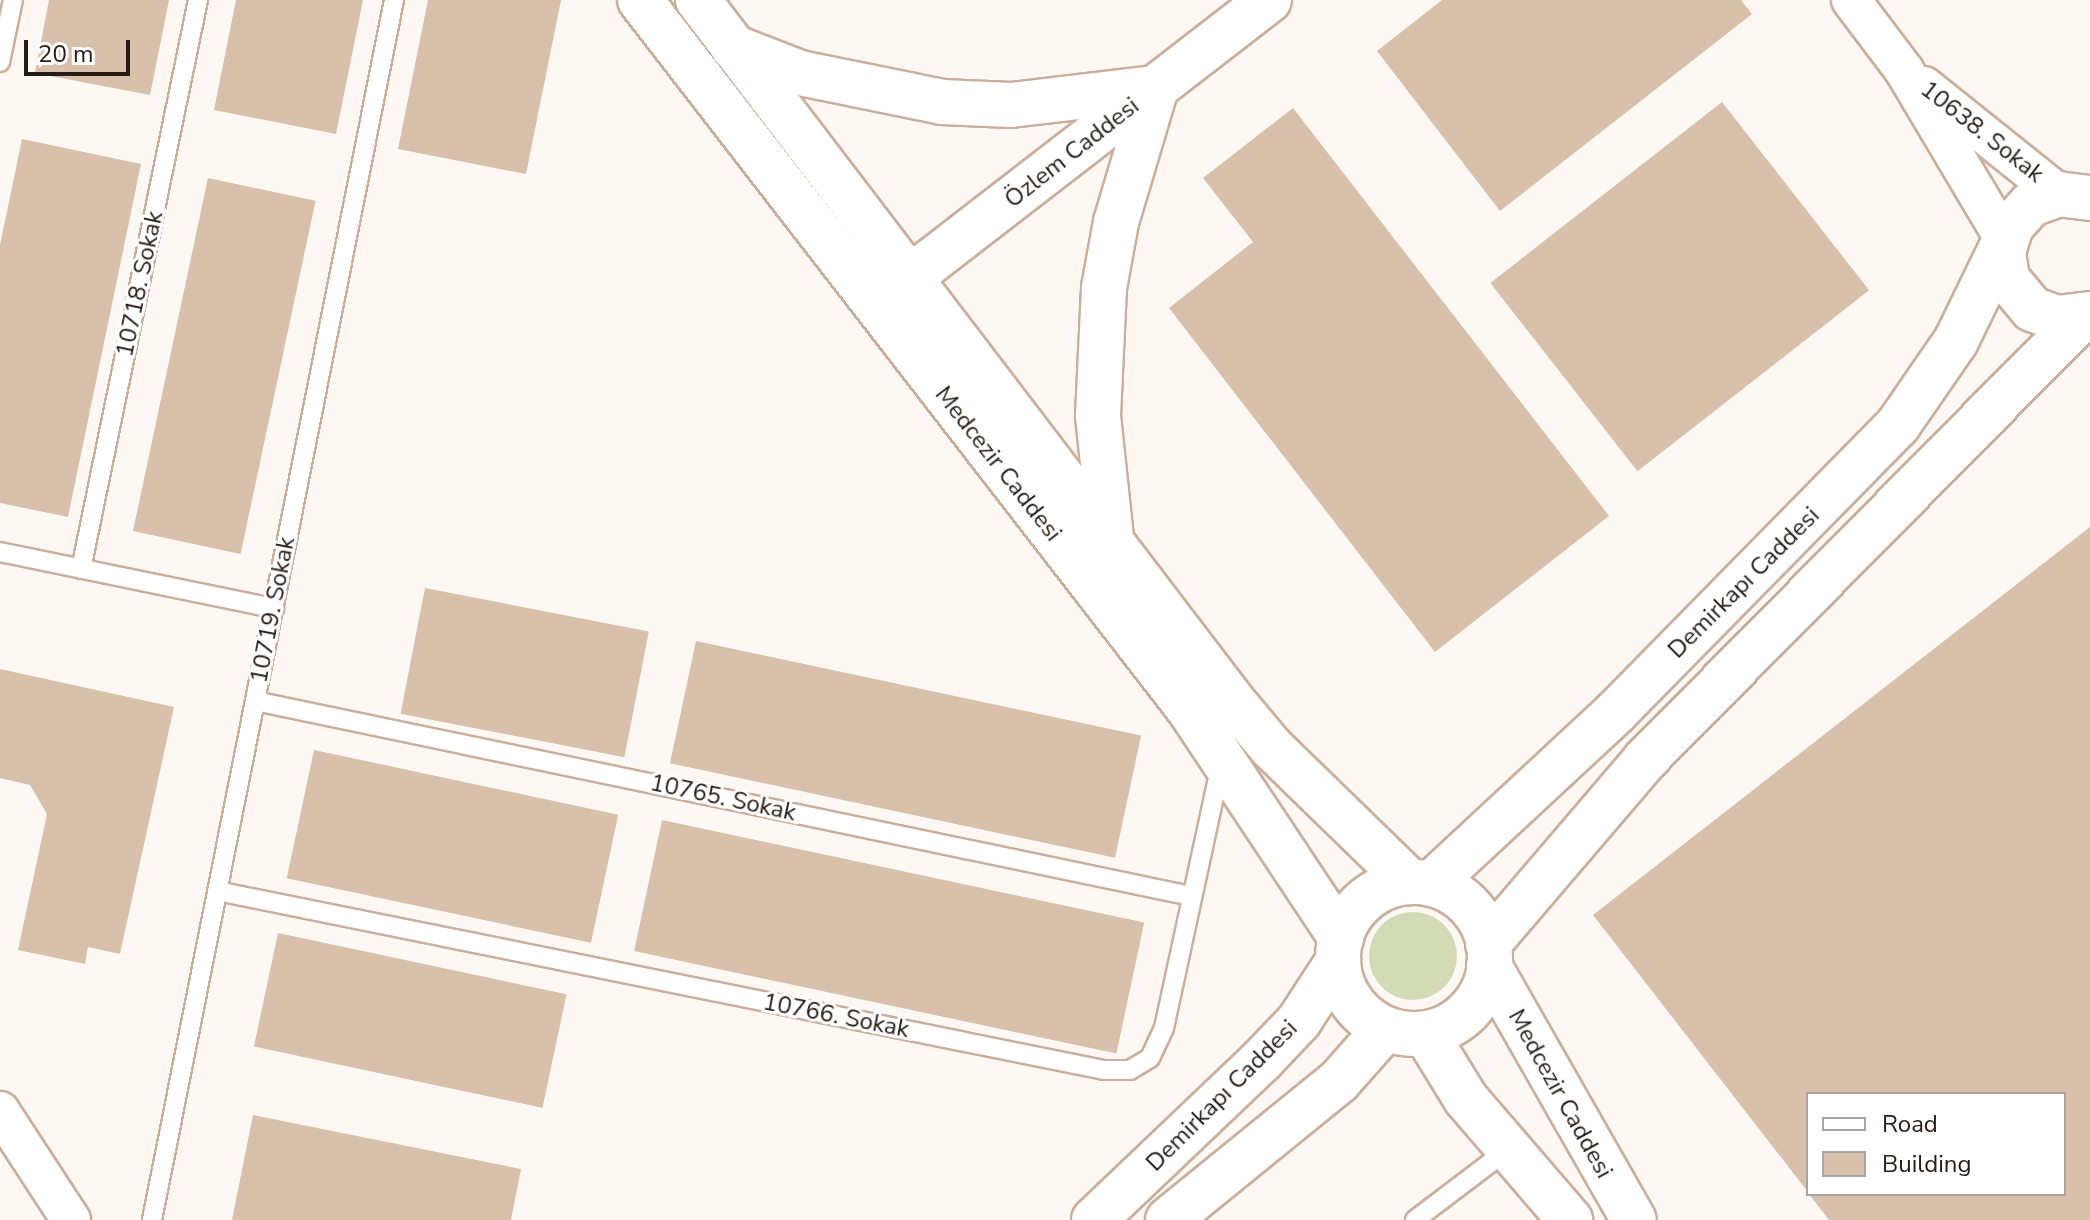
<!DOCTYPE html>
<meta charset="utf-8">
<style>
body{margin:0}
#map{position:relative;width:2090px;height:1220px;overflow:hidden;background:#fef8f4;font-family:"Nunito Sans",sans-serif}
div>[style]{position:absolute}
.green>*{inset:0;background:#d3dbb6}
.round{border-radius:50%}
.building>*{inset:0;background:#d8c0aa;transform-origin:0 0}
.roads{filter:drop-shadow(2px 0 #c9ae9c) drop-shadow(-2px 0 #c9ae9c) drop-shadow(0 2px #c9ae9c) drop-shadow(0 -2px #c9ae9c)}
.lane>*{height:18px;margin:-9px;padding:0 9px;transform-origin:9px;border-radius:9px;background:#fff}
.street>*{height:38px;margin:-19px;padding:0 19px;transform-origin:19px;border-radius:19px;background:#fff}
.secondary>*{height:44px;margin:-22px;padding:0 22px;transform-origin:22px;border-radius:22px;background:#fff}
.secondary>.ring{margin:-22px;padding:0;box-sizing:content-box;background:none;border:44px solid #fff;border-radius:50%}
span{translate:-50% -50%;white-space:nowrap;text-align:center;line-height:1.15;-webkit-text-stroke:6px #fff;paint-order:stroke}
.street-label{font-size:24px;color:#261c16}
.legend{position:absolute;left:1806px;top:1092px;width:260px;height:104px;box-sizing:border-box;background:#fff;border:2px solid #a8a4a2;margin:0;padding:10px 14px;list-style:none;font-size:24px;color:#261c16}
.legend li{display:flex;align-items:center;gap:16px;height:40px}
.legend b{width:40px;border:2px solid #a8a4a2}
.scale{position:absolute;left:24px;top:40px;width:106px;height:36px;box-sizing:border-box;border:4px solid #261c16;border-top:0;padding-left:10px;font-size:24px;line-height:28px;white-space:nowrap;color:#261c16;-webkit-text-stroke:6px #fff;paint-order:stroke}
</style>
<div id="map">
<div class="green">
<i class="round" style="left:1369px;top:912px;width:88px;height:88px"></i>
</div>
<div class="building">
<i style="clip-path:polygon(49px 0,169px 0,150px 95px,35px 73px)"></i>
<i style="clip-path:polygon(236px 0,363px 0,336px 134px,214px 110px)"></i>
<i style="clip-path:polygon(428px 0,561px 0,526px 174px,398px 149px)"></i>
<i style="clip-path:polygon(1442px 0,1741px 0,1752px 14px,1500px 211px,1377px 51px)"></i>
<i style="left:1722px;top:102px;width:239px;height:294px;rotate:52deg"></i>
<i style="clip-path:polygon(1293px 108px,1609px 516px,1435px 652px,1169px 308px,1253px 242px,1203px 178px)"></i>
<i style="clip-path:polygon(22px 139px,141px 164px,68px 517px,0 503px,0 245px)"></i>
<i style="left:208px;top:178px;width:110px;height:361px;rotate:12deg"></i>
<i style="clip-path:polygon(2090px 527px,2090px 1220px,1829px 1220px,1809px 1194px,2064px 1194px,2064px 1094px,1808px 1094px,1808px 1192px,1593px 915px)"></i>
<i style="left:425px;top:588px;width:228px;height:128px;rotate:11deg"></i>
<i style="left:696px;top:641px;width:455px;height:125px;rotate:12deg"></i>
<i style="clip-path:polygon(0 669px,174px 707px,120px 954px,88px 947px,85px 964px,18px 950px,47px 814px,30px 785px,0 778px)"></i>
<i style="left:314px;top:750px;width:311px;height:131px;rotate:12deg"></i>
<i style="left:662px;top:820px;width:493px;height:134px;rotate:12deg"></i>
<i style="left:278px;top:933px;width:295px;height:116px;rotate:12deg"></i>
<i style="clip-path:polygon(253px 1115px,521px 1169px,511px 1220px,232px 1220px)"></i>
</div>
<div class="roads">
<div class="lane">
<i style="left:0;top:62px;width:63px;rotate:-78.2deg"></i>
<i style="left:0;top:552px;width:280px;rotate:11.6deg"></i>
<i style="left:81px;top:569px;width:581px;rotate:-78.38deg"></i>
<i style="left:255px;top:701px;width:956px;rotate:11.77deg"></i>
<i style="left:217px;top:891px;width:905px;rotate:11.41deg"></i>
<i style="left:1104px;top:1070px;width:26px"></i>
<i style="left:1130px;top:1070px;width:23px;rotate:-31deg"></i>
<i style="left:1150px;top:1058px;width:33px;rotate:-65deg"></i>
<i style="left:1164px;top:1028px;width:266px;rotate:-77.8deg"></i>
<i style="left:152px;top:1220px;width:1244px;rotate:-78.78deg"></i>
<i style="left:1415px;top:1220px;width:119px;rotate:-37.2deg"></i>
</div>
<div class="street">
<i style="left:1851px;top:0;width:88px;rotate:52.9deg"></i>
<i style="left:1904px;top:70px;width:198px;rotate:59.3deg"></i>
<i style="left:1924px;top:86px;width:173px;rotate:38.7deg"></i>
<i style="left:0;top:1111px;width:130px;rotate:56.9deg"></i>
</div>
<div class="secondary">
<i style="left:640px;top:0;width:897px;rotate:52.25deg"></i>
<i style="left:1189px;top:709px;width:275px;rotate:56.4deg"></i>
<i style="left:698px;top:0;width:879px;rotate:52.67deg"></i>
<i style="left:1231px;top:699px;width:62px;rotate:50.2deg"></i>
<i style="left:1271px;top:747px;width:194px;rotate:44.2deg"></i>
<i style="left:733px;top:47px;width:72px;rotate:21.2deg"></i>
<i style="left:800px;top:73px;width:145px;rotate:11.5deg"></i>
<i style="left:942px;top:102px;width:69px;rotate:2.5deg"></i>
<i style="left:1011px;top:105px;width:146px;rotate:-6.7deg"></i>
<i style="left:1156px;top:88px;width:140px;rotate:106.6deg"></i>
<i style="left:1116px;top:222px;width:67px;rotate:100.3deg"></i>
<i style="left:1104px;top:288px;width:128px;rotate:92.7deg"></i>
<i style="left:1098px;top:416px;width:122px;rotate:83.9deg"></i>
<i style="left:2090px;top:198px;width:31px;rotate:-173deg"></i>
<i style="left:2059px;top:194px;width:30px;rotate:160deg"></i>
<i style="left:2031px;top:204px;width:30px;rotate:132deg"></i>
<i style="left:2011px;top:226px;width:28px;rotate:107deg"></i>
<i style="left:2003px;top:253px;width:26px;rotate:81deg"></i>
<i style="left:2007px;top:279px;width:39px;rotate:50deg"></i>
<i style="left:2032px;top:309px;width:27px;rotate:20deg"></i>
<i style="left:2057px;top:318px;width:33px;rotate:-7deg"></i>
<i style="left:886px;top:296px;width:484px;rotate:-37.7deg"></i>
<i class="ring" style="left:1338px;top:882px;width:108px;height:108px"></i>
<i style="left:1431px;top:884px;width:251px;rotate:-42.9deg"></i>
<i style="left:1615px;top:713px;width:404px;rotate:-45.5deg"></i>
<i style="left:1898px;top:425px;width:102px;rotate:-55.4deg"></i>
<i style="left:1956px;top:341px;width:112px;rotate:-64.1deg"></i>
<i style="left:1488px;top:944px;width:242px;rotate:-49.5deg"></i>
<i style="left:1645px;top:760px;width:623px;rotate:-45.33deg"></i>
<i style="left:1489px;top:966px;width:292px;rotate:60.3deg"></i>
<i style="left:1426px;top:1034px;width:76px;rotate:58.4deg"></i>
<i style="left:1466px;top:1099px;width:160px;rotate:49.3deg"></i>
<i style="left:1094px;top:1220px;width:232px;rotate:-43.6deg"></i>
<i style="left:1262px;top:1060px;width:54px;rotate:-46.5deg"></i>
<i style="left:1299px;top:1021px;width:72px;rotate:-57deg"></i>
<i style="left:1168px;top:1220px;width:220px;rotate:-39.1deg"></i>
<i style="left:1339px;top:1081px;width:69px;rotate:-48.5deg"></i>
</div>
</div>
<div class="street-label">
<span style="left:1982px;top:132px;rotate:38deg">10638. Sokak</span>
<span style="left:1072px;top:153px;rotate:-38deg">Özlem Caddesi</span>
<span style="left:140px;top:284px;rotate:-78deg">10718. Sokak</span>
<span style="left:998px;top:464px;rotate:52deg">Medcezir Caddesi</span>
<span style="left:1744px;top:583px;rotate:-45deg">Demirkapı Caddesi</span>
<span style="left:273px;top:610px;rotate:-79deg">10719. Sokak</span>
<span style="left:723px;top:798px;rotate:12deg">10765. Sokak</span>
<span style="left:836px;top:1016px;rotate:11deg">10766. Sokak</span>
<span style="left:1560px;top:1094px;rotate:61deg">Medcezir Caddesi</span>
<span style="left:1222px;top:1096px;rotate:-45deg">Demirkapı Caddesi</span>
</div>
<ul class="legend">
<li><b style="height:10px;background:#fff"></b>Road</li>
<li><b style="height:22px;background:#d8c0aa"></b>Building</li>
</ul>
<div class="scale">20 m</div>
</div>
